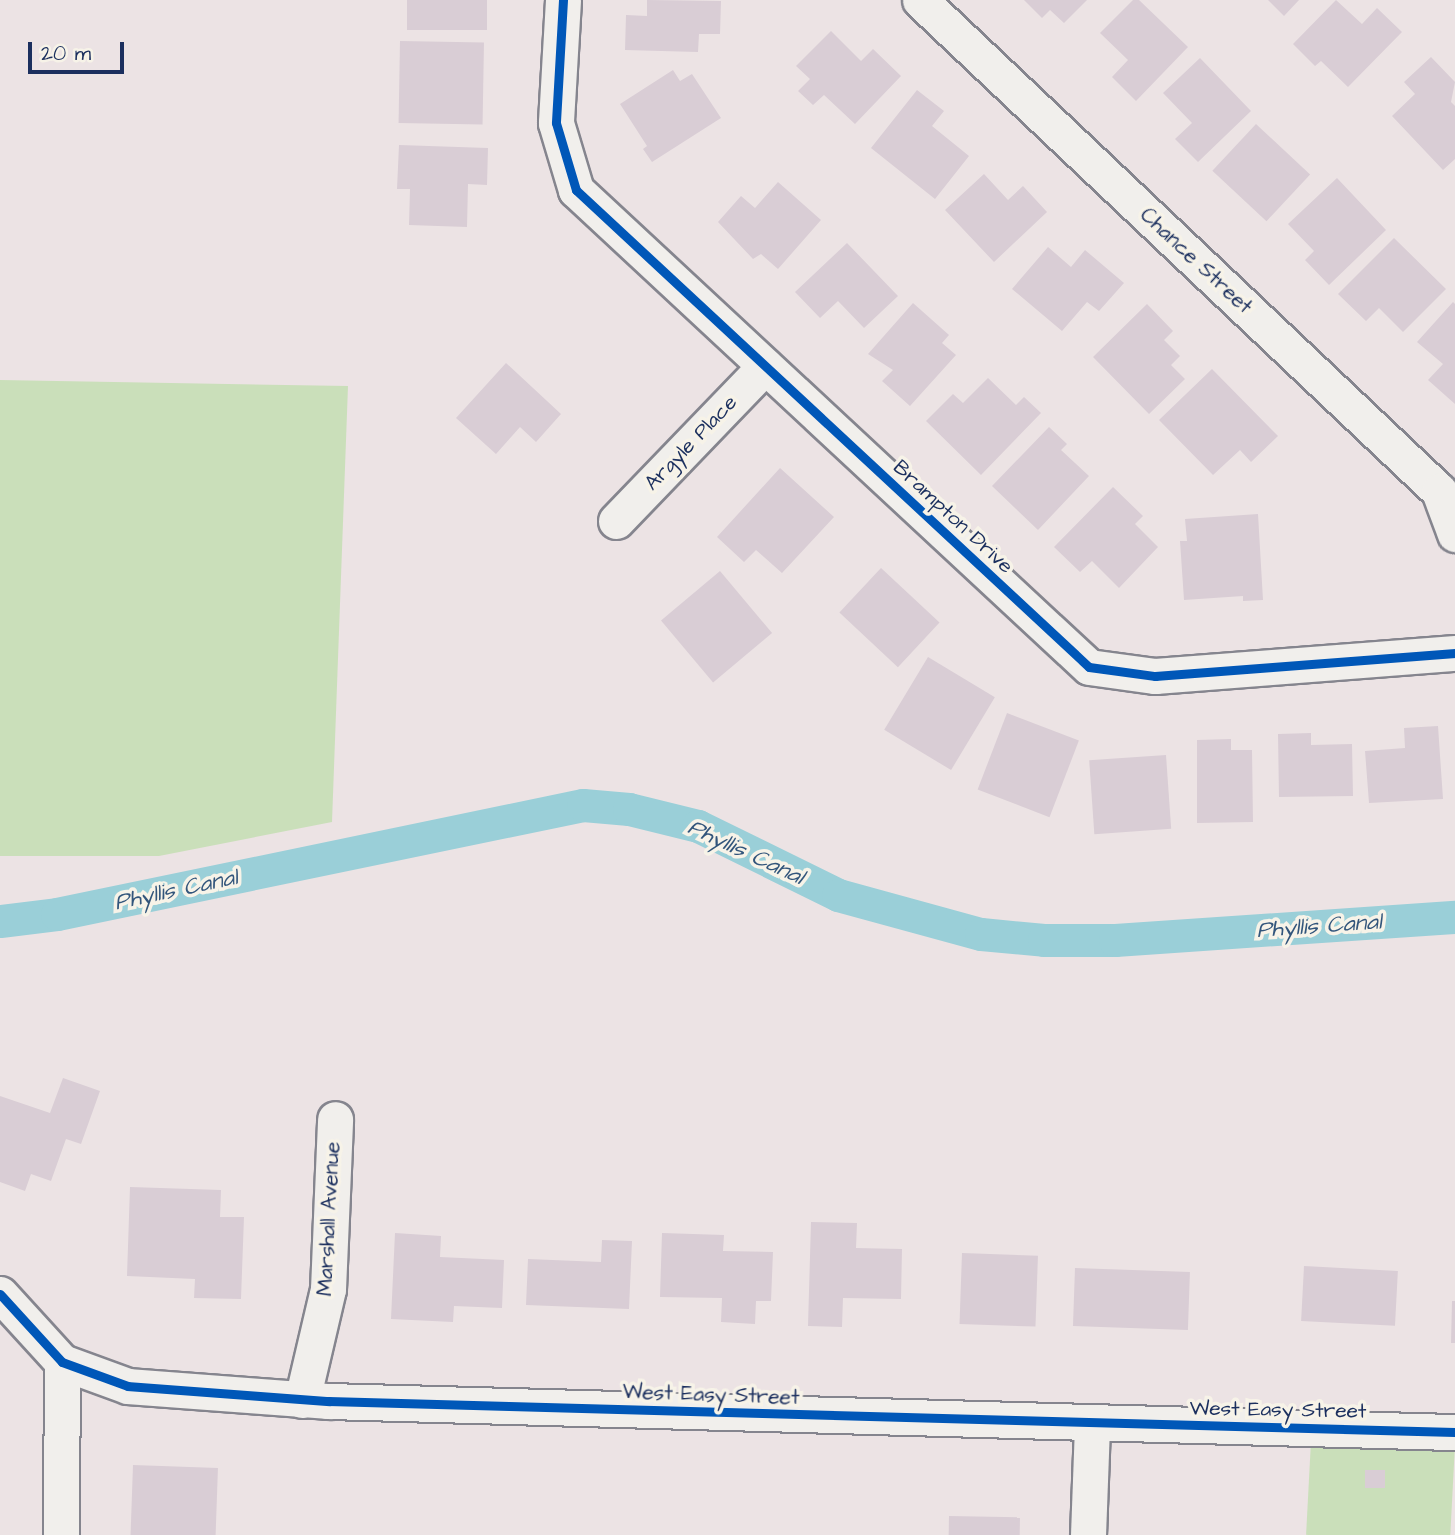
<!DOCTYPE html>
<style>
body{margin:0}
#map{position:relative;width:1455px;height:1535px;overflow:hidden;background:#ece3e4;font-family:"Architects Daughter",sans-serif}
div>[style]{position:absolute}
.green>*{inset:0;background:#cadfba;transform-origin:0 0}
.canal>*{height:33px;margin:-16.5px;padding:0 16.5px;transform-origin:16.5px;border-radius:16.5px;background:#9acfd8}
.building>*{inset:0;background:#d9cdd5;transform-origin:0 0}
.roads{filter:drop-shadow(2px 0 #85858e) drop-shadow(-2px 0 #85858e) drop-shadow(0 2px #85858e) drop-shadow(0 -2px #85858e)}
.street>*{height:35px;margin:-17.5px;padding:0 17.5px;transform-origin:17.5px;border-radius:17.5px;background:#f1efec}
.cycleway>*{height:9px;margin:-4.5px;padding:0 4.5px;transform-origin:4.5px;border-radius:4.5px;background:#0057b8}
span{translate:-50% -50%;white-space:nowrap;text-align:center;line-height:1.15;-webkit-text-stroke:7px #f7f3e8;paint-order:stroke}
.street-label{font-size:21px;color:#1b2f5e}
.water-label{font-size:23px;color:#32557b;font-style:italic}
.scale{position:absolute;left:28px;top:42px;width:96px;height:32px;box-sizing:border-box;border:4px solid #1b2f5e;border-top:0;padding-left:9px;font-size:21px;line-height:24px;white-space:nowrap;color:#1b2f5e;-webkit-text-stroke:5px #f7f3e8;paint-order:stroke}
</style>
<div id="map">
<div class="green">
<i style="clip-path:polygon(0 380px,348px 386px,332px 822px,159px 856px,0 856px)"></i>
<i style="left:1311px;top:1441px;width:144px;height:94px;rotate:3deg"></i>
</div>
<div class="canal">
<i style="left:0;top:921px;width:57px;rotate:-7deg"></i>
<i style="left:57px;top:914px;width:537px;rotate:-11.71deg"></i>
<i style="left:583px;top:805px;width:46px;rotate:5deg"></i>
<i style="left:629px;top:809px;width:71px;rotate:13.8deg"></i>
<i style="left:698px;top:826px;width:156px;rotate:26.2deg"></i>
<i style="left:838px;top:895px;width:148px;rotate:15.3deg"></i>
<i style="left:981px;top:934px;width:63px;rotate:5.4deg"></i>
<i style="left:1044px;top:940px;width:71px"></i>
<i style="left:1115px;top:940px;width:341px;rotate:-3.9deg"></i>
</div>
<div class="building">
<i style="left:407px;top:0;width:80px;height:30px"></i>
<i style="clip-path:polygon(647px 0,721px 1px,720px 34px,699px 34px,698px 52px,625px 50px,626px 15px,647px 16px)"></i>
<i style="clip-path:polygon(1024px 0,1087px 0,1064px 23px,1050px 10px,1042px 18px)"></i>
<i style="clip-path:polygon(1133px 0,1139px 0,1188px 47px,1136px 101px,1112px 77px,1128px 60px,1100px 33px)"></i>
<i style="clip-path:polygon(1268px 0,1299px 0,1284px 16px)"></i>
<i style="clip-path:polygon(1336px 0,1362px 24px,1377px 8px,1402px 32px,1348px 87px,1321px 61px,1315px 66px,1293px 44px)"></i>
<i style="clip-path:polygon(831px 31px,861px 61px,873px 49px,901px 76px,855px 124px,824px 95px,813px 105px,798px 91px,810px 79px,796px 66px)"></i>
<i style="left:400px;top:41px;width:84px;height:82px;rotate:1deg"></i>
<i style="clip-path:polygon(1431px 57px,1455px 82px,1451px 102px,1455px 106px,1455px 159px,1443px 170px,1392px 116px,1415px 94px,1404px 82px)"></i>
<i style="clip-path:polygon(1200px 58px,1251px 111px,1198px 162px,1175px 139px,1192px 123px,1163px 93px)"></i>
<i style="clip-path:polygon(673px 70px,680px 81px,692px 74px,721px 118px,652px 162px,643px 149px,647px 146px,620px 104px)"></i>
<i style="clip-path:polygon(917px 90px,944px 111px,932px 126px,969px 156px,935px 199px,871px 148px)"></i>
<i style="left:1256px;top:124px;width:74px;height:64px;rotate:43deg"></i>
<i style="clip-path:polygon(399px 145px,488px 148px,487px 185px,468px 184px,467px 227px,409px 225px,410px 189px,397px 189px)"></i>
<i style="clip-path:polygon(984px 174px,1008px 200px,1023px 186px,1047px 212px,994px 262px,945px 210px)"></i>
<i style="clip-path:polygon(1337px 178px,1386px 230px,1329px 285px,1305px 260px,1314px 251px,1288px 224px)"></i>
<i style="clip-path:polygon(778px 182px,821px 220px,778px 269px,761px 254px,753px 259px,718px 222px,741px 196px,755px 208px)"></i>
<i style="clip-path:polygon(1394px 238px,1446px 289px,1403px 332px,1379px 308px,1366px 321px,1338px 294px)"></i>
<i style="clip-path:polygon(847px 243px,898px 296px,864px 328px,838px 301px,820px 318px,795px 292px)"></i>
<i style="clip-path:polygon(1048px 247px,1071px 267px,1085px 250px,1124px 283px,1099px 311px,1087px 302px,1062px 331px,1012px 289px)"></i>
<i style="clip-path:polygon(1453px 302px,1455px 304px,1455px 404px,1428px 380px,1443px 364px,1417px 342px)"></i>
<i style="clip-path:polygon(913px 303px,949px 335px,942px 343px,956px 355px,910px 406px,882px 381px,893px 370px,868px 354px)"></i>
<i style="clip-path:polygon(1147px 304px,1173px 331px,1164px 340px,1180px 356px,1171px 365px,1185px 379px,1149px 414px,1093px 357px)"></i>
<i style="clip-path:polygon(506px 363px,561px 414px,536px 442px,520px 427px,496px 454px,456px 418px)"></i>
<i style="clip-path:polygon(1212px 369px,1278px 436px,1251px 462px,1240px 450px,1213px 475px,1159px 420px)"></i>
<i style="clip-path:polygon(988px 378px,1016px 405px,1024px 397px,1041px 413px,981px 475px,926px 421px,953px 394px,963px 403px)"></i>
<i style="clip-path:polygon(1049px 427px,1067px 444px,1061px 450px,1089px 476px,1038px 530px,992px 486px)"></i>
<i style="clip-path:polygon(780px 468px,834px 517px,782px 573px,756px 550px,744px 562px,717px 537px)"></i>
<i style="clip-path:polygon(1113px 487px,1143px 516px,1135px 524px,1158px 547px,1119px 588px,1092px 561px,1080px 572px,1054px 547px)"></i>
<i style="clip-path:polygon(1258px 514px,1263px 600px,1243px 601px,1243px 596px,1184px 600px,1180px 541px,1187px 541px,1185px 519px)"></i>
<i style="left:881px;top:568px;width:80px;height:61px;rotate:43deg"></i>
<i style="left:720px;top:571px;width:81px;height:77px;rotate:50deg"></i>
<i style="left:928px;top:657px;width:78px;height:85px;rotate:31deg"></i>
<i style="left:1007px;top:713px;width:77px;height:82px;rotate:21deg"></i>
<i style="clip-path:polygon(1438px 726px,1443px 799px,1369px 803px,1365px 751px,1405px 748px,1404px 728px)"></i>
<i style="clip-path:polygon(1311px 733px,1311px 745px,1352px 744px,1353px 796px,1279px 797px,1278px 734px)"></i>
<i style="clip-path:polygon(1231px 739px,1231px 750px,1252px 750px,1253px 822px,1197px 823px,1197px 740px)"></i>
<i style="left:1166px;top:755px;width:74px;height:77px;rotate:86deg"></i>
<i style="clip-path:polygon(63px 1078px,100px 1091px,81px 1144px,66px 1139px,51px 1181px,31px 1174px,25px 1191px,0 1182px,0 1096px,50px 1113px)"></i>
<i style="clip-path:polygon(130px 1187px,221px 1190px,220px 1217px,244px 1217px,241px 1299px,194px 1298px,195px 1279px,127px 1276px)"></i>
<i style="clip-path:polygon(811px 1222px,857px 1223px,856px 1248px,902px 1249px,901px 1299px,843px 1298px,842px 1327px,808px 1326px)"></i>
<i style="clip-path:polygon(395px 1233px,441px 1236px,440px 1257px,504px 1260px,502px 1308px,454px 1306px,453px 1322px,391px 1319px)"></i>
<i style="clip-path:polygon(662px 1233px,724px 1235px,723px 1251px,773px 1252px,771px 1301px,756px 1301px,755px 1324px,721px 1322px,722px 1298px,660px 1297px)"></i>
<i style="clip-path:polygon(602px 1240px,632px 1241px,629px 1309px,526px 1305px,528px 1259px,601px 1262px)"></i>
<i style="left:962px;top:1253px;width:76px;height:71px;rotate:2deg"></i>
<i style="left:1304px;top:1266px;width:94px;height:55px;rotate:3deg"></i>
<i style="left:1075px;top:1268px;width:115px;height:58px;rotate:2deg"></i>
<i style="clip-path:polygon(1452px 1301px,1455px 1301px,1455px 1343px,1451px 1343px)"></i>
<i style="left:133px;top:1465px;width:85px;height:70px;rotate:2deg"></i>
<i style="left:1365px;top:1470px;width:20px;height:18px"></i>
<i style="left:949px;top:1516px;width:71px;height:19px;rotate:1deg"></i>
</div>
<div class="roads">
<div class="street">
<i style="left:563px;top:0;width:123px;rotate:93.3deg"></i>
<i style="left:556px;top:123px;width:70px;rotate:73.4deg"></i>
<i style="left:576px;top:190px;width:700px;rotate:42.92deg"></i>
<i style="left:1089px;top:667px;width:67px;rotate:7.8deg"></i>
<i style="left:1155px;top:676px;width:301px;rotate:-4.4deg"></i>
<i style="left:920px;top:0;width:714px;rotate:43.41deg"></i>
<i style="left:1439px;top:491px;width:46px;rotate:69.6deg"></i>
<i style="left:616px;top:521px;width:215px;rotate:-46.1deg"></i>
<i style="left:0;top:1294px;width:92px;rotate:47.6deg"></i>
<i style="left:62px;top:1362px;width:70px;rotate:20deg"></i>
<i style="left:128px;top:1386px;width:201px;rotate:4.3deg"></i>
<i style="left:328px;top:1401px;width:1127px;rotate:1.58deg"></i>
<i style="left:302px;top:1400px;width:114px;rotate:-76.8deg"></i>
<i style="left:328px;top:1289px;width:170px;rotate:-87.6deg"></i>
<i style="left:61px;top:1535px;width:173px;rotate:-89.7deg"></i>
<i style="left:1088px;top:1535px;width:111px;rotate:-87.9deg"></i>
</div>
</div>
<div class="cycleway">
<i style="left:563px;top:0;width:123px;rotate:93.3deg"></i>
<i style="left:556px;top:123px;width:70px;rotate:73.4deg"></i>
<i style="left:576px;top:190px;width:700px;rotate:42.92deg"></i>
<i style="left:1089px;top:667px;width:67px;rotate:7.8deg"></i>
<i style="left:1155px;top:676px;width:301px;rotate:-4.4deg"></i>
<i style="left:0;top:1294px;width:92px;rotate:47.6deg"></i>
<i style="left:62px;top:1362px;width:70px;rotate:20deg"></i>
<i style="left:128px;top:1386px;width:201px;rotate:4.3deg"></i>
<i style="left:328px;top:1401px;width:1127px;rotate:1.58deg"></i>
</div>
<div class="street-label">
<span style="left:1196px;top:261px;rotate:43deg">Chance Street</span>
<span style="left:691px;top:443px;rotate:-46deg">Argyle Place</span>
<span style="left:953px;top:517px;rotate:43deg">Brampton Drive</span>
<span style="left:329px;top:1219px;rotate:-87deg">Marshall Avenue</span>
<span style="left:711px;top:1395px;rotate:2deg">West Easy Street</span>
<span style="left:1278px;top:1410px;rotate:1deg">West Easy Street</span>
</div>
<div class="water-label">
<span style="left:746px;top:852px;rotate:25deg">Phyllis Canal</span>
<span style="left:176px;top:890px;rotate:-12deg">Phyllis Canal</span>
<span style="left:1319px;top:926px;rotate:-4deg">Phyllis Canal</span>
</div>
<div class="scale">20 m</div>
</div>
